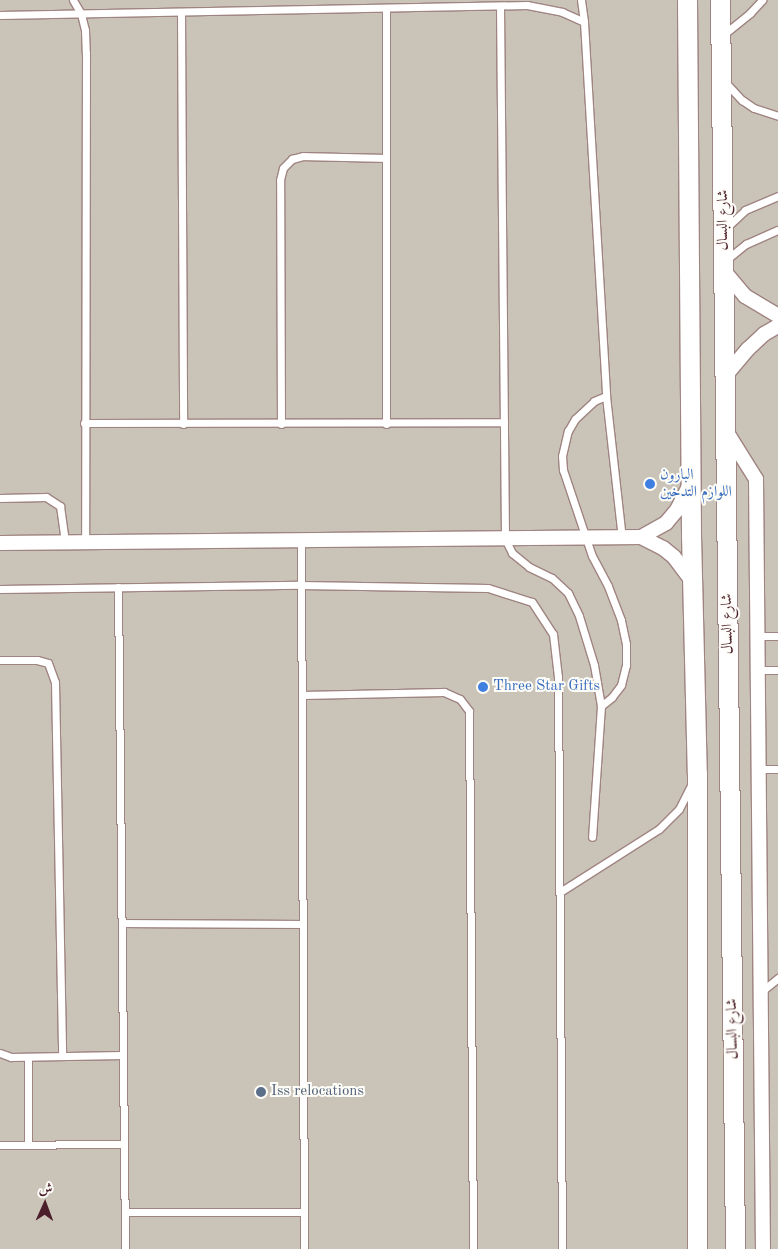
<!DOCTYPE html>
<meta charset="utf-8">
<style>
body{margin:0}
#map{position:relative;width:778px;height:1249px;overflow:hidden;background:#f7ead7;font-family:"Old Standard TT",Amiri,serif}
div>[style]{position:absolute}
.industrial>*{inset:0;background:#c9c3b8;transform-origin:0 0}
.roads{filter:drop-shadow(1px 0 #a08481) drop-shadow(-1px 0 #a08481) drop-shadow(0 1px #a08481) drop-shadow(0 -1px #a08481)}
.lane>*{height:7px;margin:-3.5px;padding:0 3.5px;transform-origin:3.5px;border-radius:3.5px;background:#fff}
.street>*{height:14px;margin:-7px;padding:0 7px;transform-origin:7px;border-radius:7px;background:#fff}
.secondary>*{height:19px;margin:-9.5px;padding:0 9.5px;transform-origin:9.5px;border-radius:9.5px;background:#fff}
.dots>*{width:14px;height:14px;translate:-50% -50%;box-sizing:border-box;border:2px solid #fdfcf7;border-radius:50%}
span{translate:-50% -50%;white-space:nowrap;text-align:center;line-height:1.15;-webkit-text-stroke:4px #fdfcf7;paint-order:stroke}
.street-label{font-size:15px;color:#4a1f2b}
.shop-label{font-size:15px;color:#366cbe}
.left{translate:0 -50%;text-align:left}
.service-label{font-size:15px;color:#4e5e75}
.north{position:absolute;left:20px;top:1179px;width:50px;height:50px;-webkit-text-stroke:4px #fdfcf7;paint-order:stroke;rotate:2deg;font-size:14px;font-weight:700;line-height:20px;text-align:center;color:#4a1f2b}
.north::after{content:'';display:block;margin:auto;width:18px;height:22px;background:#4a1f2b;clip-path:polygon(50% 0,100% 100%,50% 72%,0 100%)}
</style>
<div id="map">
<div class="industrial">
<i style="left:0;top:0;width:778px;height:1249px"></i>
</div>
<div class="roads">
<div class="lane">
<i style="left:73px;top:0;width:16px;rotate:60deg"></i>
<i style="left:81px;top:14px;width:16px;rotate:76deg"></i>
<i style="left:85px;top:30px;width:23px;rotate:88deg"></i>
<i style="left:86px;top:53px;width:489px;rotate:90.1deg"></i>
<i style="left:581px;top:0;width:22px;rotate:82deg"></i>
<i style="left:584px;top:22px;width:375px;rotate:86.6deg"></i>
<i style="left:606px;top:396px;width:143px;rotate:83.6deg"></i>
<i style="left:500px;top:6px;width:533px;rotate:89.46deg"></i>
<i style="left:505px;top:539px;width:16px;rotate:63deg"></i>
<i style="left:512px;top:553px;width:22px;rotate:39deg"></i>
<i style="left:529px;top:567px;width:25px;rotate:26deg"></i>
<i style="left:552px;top:578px;width:22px;rotate:43deg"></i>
<i style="left:568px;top:593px;width:25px;rotate:64deg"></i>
<i style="left:579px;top:616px;width:51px;rotate:73deg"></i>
<i style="left:594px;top:665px;width:42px;rotate:80.3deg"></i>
<i style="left:601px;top:706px;width:131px;rotate:93.9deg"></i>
<i style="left:181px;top:12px;width:412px;rotate:89.7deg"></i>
<i style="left:0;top:15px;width:527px;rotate:-1.09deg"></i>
<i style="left:527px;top:5px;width:36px;rotate:11deg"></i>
<i style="left:562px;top:12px;width:24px;rotate:24deg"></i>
<i style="left:723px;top:35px;width:35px;rotate:-39deg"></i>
<i style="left:750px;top:13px;width:18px;rotate:-47deg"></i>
<i style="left:725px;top:82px;width:25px;rotate:47deg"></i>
<i style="left:742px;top:100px;width:14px;rotate:34deg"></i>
<i style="left:754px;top:108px;width:25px;rotate:18deg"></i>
<i style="left:726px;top:228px;width:26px;rotate:-43deg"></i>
<i style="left:745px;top:210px;width:36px;rotate:-23deg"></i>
<i style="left:726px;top:260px;width:26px;rotate:-39deg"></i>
<i style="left:746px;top:244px;width:35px;rotate:-24deg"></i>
<i style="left:84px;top:423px;width:420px;rotate:-0.1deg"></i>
<i style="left:281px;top:424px;width:244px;rotate:-90.2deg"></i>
<i style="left:280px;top:180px;width:12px;rotate:-76deg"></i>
<i style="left:283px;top:168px;width:13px;rotate:-45deg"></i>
<i style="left:292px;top:159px;width:11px;rotate:-15deg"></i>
<i style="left:303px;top:156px;width:81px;rotate:1.4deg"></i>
<i style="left:386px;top:424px;width:415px;rotate:-90deg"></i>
<i style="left:0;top:498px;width:46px;rotate:-1.2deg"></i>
<i style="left:46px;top:497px;width:17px;rotate:33deg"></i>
<i style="left:60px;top:506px;width:36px;rotate:82deg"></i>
<i style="left:301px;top:540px;width:709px;rotate:89.76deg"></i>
<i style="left:118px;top:587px;width:662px;rotate:89.39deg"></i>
<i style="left:0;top:589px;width:300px;rotate:-0.8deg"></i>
<i style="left:300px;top:585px;width:188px;rotate:0.9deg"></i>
<i style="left:488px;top:588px;width:46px;rotate:17.7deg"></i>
<i style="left:532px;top:602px;width:38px;rotate:57deg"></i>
<i style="left:553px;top:634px;width:43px;rotate:83.4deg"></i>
<i style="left:558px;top:677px;width:572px;rotate:89.6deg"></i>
<i style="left:758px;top:636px;width:20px"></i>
<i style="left:0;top:660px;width:37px"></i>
<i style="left:37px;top:660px;width:11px;rotate:15deg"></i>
<i style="left:48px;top:663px;width:20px;rotate:70deg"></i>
<i style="left:55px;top:682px;width:374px;rotate:88.9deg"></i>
<i style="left:758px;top:670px;width:20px"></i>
<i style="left:302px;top:695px;width:142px;rotate:-1.2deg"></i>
<i style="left:444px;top:692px;width:17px;rotate:24deg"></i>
<i style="left:460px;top:699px;width:15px;rotate:53deg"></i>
<i style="left:469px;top:711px;width:538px;rotate:89.57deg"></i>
<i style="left:601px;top:706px;width:14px;rotate:-39deg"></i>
<i style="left:612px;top:697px;width:15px;rotate:-53deg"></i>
<i style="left:621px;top:685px;width:21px;rotate:-76deg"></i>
<i style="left:626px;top:665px;width:21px;rotate:-90deg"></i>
<i style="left:626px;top:644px;width:25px;rotate:-102deg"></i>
<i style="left:621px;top:620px;width:36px;rotate:-111deg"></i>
<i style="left:608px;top:586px;width:34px;rotate:-118deg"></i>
<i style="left:592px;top:556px;width:91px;rotate:-108.6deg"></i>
<i style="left:563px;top:470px;width:14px;rotate:-94deg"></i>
<i style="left:562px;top:456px;width:26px;rotate:-77deg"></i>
<i style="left:568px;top:431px;width:14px;rotate:-60deg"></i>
<i style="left:575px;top:419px;width:26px;rotate:-43deg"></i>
<i style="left:594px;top:401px;width:13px;rotate:-23deg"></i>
<i style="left:759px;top:769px;width:19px"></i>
<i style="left:560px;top:892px;width:117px;rotate:-32.5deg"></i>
<i style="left:659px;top:829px;width:28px;rotate:-45deg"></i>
<i style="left:679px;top:809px;width:27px;rotate:-63deg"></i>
<i style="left:122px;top:923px;width:180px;rotate:0.3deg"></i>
<i style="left:762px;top:991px;width:21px;rotate:-39deg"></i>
<i style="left:0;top:1053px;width:12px;rotate:20deg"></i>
<i style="left:11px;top:1057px;width:112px;rotate:-1deg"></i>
<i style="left:28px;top:1057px;width:87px;rotate:90deg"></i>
<i style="left:0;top:1145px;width:124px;rotate:-0.5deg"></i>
<i style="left:125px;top:1212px;width:178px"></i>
</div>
<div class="street">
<i style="left:724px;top:271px;width:33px;rotate:50deg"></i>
<i style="left:745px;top:296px;width:39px;rotate:31deg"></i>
<i style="left:726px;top:375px;width:34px;rotate:-50deg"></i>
<i style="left:748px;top:349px;width:22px;rotate:-43deg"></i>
<i style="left:764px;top:334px;width:16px;rotate:-30deg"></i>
<i style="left:726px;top:431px;width:57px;rotate:58deg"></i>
<i style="left:756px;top:479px;width:770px;rotate:89.48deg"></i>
<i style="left:641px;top:537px;width:29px;rotate:-29deg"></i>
<i style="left:666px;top:523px;width:17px;rotate:-50deg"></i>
<i style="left:677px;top:510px;width:28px;rotate:-63deg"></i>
<i style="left:0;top:543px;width:641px;rotate:-0.54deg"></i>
<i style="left:641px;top:537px;width:25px;rotate:27deg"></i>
<i style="left:663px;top:548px;width:14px;rotate:39deg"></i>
<i style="left:674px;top:557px;width:30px;rotate:53deg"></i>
</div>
<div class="secondary">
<i style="left:687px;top:0;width:535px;rotate:89.57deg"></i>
<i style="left:691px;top:535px;width:238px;rotate:88.6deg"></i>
<i style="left:697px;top:773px;width:476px;rotate:90deg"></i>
<i style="left:720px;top:0;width:1249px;rotate:89.31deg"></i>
</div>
</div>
<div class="dots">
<i style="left:650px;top:484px;background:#3f7fe0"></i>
<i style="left:483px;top:687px;background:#3f7fe0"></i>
<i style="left:261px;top:1092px;background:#5c6f8a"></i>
</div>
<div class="street-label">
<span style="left:724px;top:220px;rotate:-90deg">شارع البسال</span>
<span style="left:728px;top:624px;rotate:-91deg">شارع البسال</span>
<span style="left:733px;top:1029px;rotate:-91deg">شارع البسال</span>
</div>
<div class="shop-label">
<span class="left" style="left:660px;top:484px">البارون<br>اللوازم التدخين</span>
<span class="left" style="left:493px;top:687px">Three Star Gifts</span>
</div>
<div class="service-label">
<span class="left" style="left:271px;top:1092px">Iss relocations</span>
</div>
<div class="north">ش</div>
</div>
